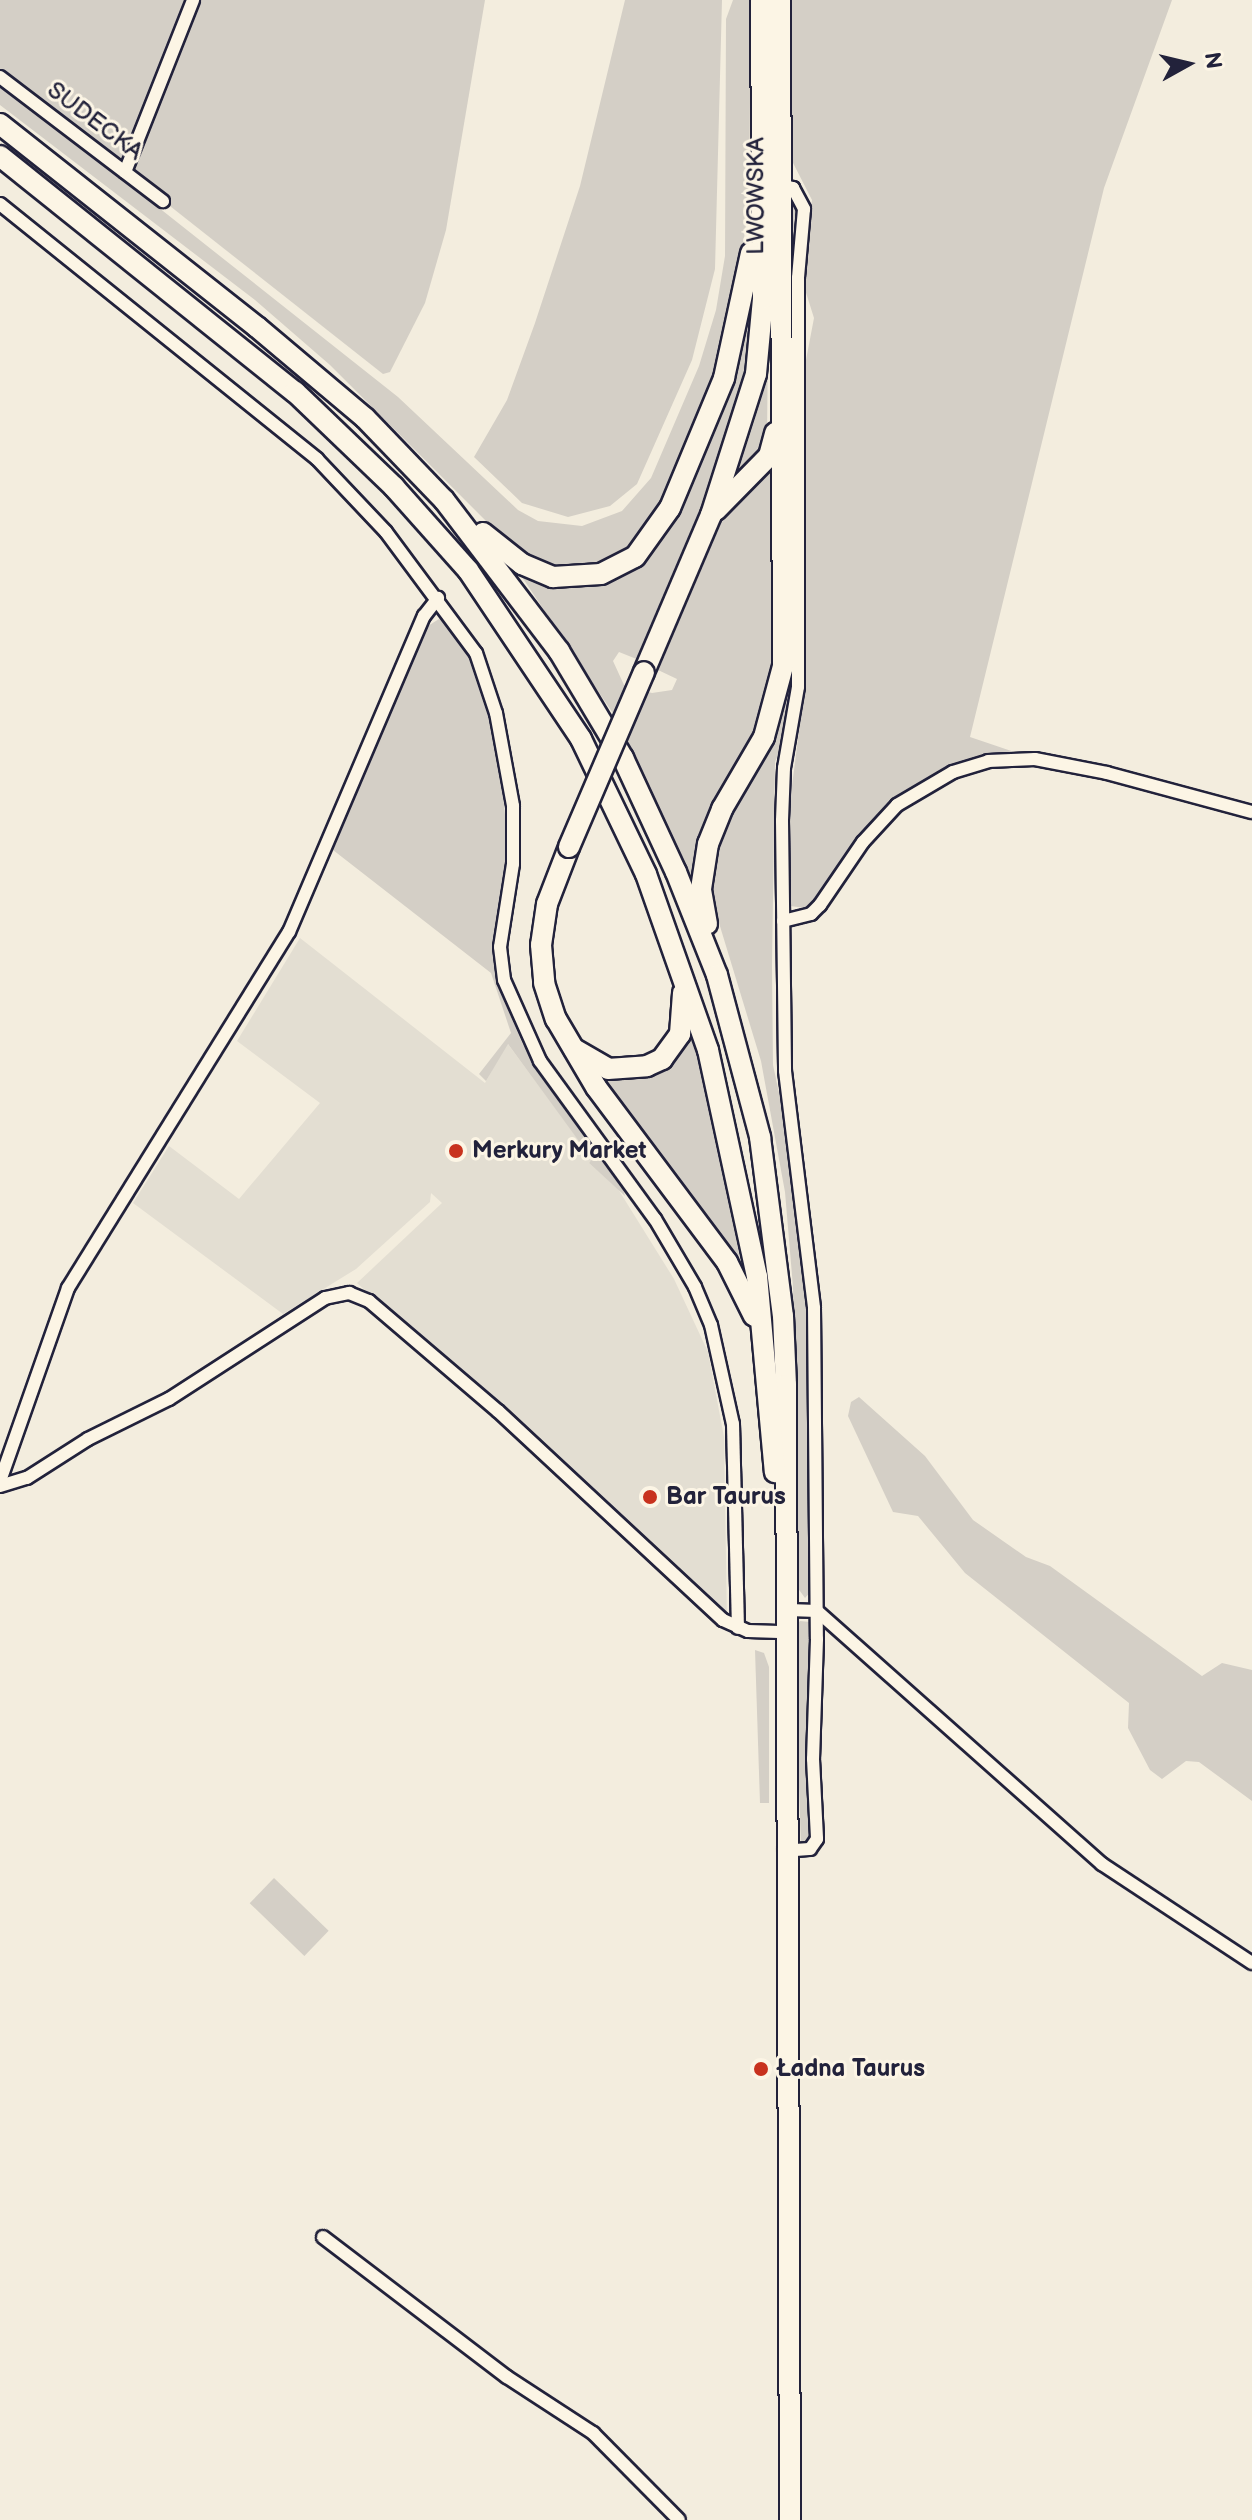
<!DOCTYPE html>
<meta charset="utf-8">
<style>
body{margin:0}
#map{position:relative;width:1252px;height:2520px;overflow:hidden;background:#f3edde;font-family:"Balsamiq Sans",sans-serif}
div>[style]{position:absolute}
.built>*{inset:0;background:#e3ded2}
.green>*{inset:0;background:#d4cfc6;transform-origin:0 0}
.roads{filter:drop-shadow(2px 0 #22223b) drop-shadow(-2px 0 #22223b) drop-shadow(0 2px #22223b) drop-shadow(0 -2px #22223b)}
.minor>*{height:12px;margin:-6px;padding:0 6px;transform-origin:6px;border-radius:6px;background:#fcf5e5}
.primary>*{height:20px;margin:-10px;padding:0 10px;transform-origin:10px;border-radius:10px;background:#fcf5e5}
.bridges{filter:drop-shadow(2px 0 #22223b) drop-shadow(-2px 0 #22223b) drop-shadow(0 2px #22223b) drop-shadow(0 -2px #22223b)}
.primary-bridge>*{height:20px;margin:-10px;padding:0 10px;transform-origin:10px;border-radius:10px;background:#fcf5e5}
.dots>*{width:22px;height:22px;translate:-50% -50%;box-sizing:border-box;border:4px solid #fcf5e5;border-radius:50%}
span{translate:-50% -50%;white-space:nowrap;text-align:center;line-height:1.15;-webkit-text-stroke:6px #fcf5e5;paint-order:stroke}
.street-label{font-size:24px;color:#22223b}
.poi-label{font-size:24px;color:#22223b;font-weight:700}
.left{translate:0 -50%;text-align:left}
.north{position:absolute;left:1148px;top:24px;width:80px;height:80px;-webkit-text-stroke:6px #fcf5e5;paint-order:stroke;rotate:82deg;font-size:22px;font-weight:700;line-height:32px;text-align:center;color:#22223b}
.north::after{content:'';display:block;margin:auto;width:28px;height:36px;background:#22223b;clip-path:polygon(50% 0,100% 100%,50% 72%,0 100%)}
</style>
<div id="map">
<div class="built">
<i style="clip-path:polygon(300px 938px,485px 1083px,507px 1043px,593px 1159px,589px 1163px,618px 1189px,674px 1279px,708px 1352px,724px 1437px,727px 1620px,357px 1283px,442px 1203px,431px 1193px,430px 1202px,356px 1269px,283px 1314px,133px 1203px,169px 1146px,239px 1199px,320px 1103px,237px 1041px)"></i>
</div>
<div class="green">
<i style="clip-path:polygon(0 0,485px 0,446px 230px,425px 303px,390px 372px,383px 374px,0 72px)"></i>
<i style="clip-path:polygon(625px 0,722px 0,715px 269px,692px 360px,637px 484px,610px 506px,568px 517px,522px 503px,474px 457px,507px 400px,535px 323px,580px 186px)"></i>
<i style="clip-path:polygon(733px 0,751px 0,749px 203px,730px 337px,664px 507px,626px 554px,601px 566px,546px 566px,518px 553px,330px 365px,255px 300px,0 105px,0 82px,398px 397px,518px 510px,538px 521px,582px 526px,622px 511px,651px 478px,699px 366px,716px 310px,725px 256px,726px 19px)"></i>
<i style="clip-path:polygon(789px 0,1172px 0,1104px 188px,970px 737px,1023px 755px,996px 756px,903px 796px,806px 908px,790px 906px,789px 809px,803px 700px,802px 381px,814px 318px,802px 280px,812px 200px,791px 159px)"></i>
<i style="clip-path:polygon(791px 205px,797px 210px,794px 687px,787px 734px,775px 762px,772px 965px,773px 1065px,788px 1135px,809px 1312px,813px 1589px,805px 1598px,797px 1587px,793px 1287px,785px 1192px,761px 1061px,719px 923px,711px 875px,722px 830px,781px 718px,789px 680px)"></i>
<i style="clip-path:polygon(754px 280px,752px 355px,727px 453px,639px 660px,619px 652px,613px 661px,624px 685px,652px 693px,672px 690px,677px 679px,658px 670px,720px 524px,729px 507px,777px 459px,773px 692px,694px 881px,612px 712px,518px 571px,556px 585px,602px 582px,656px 545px,724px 400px)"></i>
<i style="clip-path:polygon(768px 343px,767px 437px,761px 451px,737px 473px,755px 419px)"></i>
<i style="clip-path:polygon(439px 619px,447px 622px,471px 655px,492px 719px,501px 774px,509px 855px,495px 927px,497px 984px,523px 1045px,621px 1182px,625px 1196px,589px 1163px,592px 1159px,508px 1044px,486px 1081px,479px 1074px,511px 1033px,491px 973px,333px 850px,428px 626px)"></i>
<i style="clip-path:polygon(692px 1028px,718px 1137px,742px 1271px,594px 1073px,667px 1064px)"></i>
<i style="clip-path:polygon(859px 1397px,925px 1456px,973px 1520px,1026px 1557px,1050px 1566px,1202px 1676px,1222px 1663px,1252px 1670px,1252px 1801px,1199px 1762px,1186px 1761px,1162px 1779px,1150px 1770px,1128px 1728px,1129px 1703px,965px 1573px,918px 1516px,893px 1512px,848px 1416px,851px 1402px)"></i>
<i style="clip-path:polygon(800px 1621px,810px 1622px,814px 1634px,808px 1673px,811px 1838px,801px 1846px,796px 1698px,796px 1626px)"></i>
<i style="clip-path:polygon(755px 1650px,764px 1653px,769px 1667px,769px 1803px,760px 1803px)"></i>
<i style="left:274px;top:1878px;width:76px;height:35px;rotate:44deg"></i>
</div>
<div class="roads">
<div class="minor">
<i style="left:0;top:77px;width:205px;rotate:37.3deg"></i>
<i style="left:125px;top:172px;width:185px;rotate:-68.4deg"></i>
<i style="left:775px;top:183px;width:19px;rotate:16deg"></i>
<i style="left:793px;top:188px;width:24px;rotate:62deg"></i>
<i style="left:804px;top:209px;width:69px;rotate:95deg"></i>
<i style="left:798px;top:278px;width:409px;rotate:90deg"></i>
<i style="left:798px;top:687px;width:82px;rotate:99.8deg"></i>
<i style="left:784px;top:768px;width:53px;rotate:92.2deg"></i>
<i style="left:782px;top:821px;width:250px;rotate:89.3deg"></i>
<i style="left:785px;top:1071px;width:239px;rotate:83deg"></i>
<i style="left:814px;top:1308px;width:331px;rotate:89.5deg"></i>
<i style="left:817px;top:1639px;width:120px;rotate:91.9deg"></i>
<i style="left:813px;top:1759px;width:80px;rotate:87.1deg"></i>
<i style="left:817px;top:1839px;width:12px;rotate:125deg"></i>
<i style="left:810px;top:1849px;width:26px;rotate:176deg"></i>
<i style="left:0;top:204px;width:407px;rotate:38.8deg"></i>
<i style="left:317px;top:459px;width:100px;rotate:46.6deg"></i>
<i style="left:386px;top:532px;width:151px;rotate:53.4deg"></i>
<i style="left:476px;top:653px;width:63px;rotate:71.6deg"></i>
<i style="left:496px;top:713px;width:95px;rotate:79.6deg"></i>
<i style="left:513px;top:806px;width:58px;rotate:90deg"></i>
<i style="left:513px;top:864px;width:84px;rotate:98.9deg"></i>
<i style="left:500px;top:947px;width:33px;rotate:83deg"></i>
<i style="left:504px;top:980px;width:89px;rotate:66deg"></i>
<i style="left:540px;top:1061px;width:195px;rotate:54deg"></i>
<i style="left:655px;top:1219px;width:79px;rotate:59.5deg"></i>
<i style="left:695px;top:1287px;width:41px;rotate:67.2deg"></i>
<i style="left:711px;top:1325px;width:101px;rotate:77.5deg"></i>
<i style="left:733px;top:1424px;width:204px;rotate:88.6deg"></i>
<i style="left:783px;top:921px;width:29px;rotate:-14deg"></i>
<i style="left:811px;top:914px;width:13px;rotate:-45deg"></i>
<i style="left:820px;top:905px;width:76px;rotate:-55.7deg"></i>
<i style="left:863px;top:842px;width:50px;rotate:-47.4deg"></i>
<i style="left:897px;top:805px;width:65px;rotate:-30.5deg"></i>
<i style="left:953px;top:772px;width:37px;rotate:-17deg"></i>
<i style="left:988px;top:761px;width:47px;rotate:-2.4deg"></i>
<i style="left:1035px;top:759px;width:73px;rotate:11deg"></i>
<i style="left:1107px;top:773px;width:150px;rotate:15.1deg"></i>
<i style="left:0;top:1481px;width:205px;rotate:-70.6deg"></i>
<i style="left:68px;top:1288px;width:419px;rotate:-58.2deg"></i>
<i style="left:289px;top:932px;width:344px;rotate:-66.9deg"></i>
<i style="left:424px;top:616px;width:23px;rotate:-52deg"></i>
<i style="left:0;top:1486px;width:28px;rotate:-17deg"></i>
<i style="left:27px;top:1478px;width:72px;rotate:-32.6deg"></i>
<i style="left:88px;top:1439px;width:90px;rotate:-26.3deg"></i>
<i style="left:169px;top:1399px;width:186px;rotate:-32.9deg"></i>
<i style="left:325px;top:1298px;width:25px;rotate:-12deg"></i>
<i style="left:349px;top:1293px;width:22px;rotate:22deg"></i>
<i style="left:369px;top:1301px;width:170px;rotate:40.5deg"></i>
<i style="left:498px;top:1411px;width:307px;rotate:42.9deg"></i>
<i style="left:723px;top:1620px;width:27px;rotate:24deg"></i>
<i style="left:748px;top:1631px;width:31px;rotate:2deg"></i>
<i style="left:789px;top:1610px;width:28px;rotate:2deg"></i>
<i style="left:817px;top:1611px;width:381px;rotate:41.6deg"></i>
<i style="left:1102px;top:1864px;width:180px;rotate:33.4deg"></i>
<i style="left:323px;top:2237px;width:231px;rotate:37.3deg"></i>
<i style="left:507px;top:2377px;width:103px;rotate:33.1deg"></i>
<i style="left:593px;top:2433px;width:122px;rotate:45.3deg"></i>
</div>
<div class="primary">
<i style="left:0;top:124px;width:328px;rotate:38.3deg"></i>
<i style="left:257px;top:327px;width:141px;rotate:40.1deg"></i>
<i style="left:365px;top:418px;width:114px;rotate:46.1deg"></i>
<i style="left:444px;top:500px;width:190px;rotate:52.7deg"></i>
<i style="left:559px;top:651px;width:125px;rotate:59.1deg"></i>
<i style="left:623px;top:758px;width:126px;rotate:65.1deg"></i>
<i style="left:676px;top:872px;width:111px;rotate:68.3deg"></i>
<i style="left:717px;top:975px;width:168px;rotate:75.1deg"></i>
<i style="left:760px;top:1137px;width:180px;rotate:82.7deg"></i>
<i style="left:783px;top:1316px;width:69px;rotate:87.5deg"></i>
<i style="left:786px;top:1385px;width:1135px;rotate:89.8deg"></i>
<i style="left:0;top:156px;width:378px;rotate:38.7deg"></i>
<i style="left:295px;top:392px;width:137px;rotate:43.8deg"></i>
<i style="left:394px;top:487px;width:111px;rotate:48.3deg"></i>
<i style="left:468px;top:570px;width:203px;rotate:56.2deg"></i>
<i style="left:581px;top:739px;width:150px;rotate:64.3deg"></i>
<i style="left:646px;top:874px;width:187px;rotate:70.6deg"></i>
<i style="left:708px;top:1050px;width:231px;rotate:77.8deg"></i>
<i style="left:757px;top:1276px;width:197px;rotate:84.8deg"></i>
<i style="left:716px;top:510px;width:76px;rotate:-45.5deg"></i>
<i style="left:769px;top:456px;width:24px;rotate:-75deg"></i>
<i style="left:483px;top:533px;width:50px;rotate:38.5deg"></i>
<i style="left:522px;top:564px;width:34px;rotate:23deg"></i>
<i style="left:553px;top:577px;width:48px;rotate:-3.6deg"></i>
<i style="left:601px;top:574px;width:38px;rotate:-27deg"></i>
<i style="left:635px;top:557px;width:60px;rotate:-54.5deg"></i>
<i style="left:670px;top:508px;width:141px;rotate:-67.4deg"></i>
<i style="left:724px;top:378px;width:128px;rotate:-77.8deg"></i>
<i style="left:644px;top:672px;width:171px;rotate:-66.9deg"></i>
<i style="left:711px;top:515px;width:148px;rotate:-72.3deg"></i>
<i style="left:756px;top:374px;width:76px;rotate:-84.7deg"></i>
<i style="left:763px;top:298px;width:298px;rotate:-90.4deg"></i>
<i style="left:569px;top:847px;width:61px;rotate:111.1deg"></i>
<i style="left:547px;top:904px;width:41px;rotate:98.3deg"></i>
<i style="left:541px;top:945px;width:38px;rotate:85deg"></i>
<i style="left:544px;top:983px;width:38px;rotate:72deg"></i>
<i style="left:556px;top:1019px;width:79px;rotate:59.5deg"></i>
<i style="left:596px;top:1087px;width:219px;rotate:53.2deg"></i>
<i style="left:727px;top:1262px;width:60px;rotate:63.4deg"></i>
<i style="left:707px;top:924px;width:36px;rotate:-100deg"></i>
<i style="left:701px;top:889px;width:46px;rotate:-81.2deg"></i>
<i style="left:708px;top:844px;width:38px;rotate:-68deg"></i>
<i style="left:722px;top:809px;width:83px;rotate:-59.7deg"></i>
<i style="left:764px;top:737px;width:73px;rotate:-75deg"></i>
<i style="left:783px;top:666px;width:666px;rotate:-90.26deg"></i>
<i style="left:574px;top:1049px;width:39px;rotate:30deg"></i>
<i style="left:608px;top:1069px;width:39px;rotate:-4deg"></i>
<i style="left:647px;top:1066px;width:17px;rotate:-25deg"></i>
<i style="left:662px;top:1059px;width:31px;rotate:-54deg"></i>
<i style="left:680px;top:1034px;width:41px;rotate:-85.8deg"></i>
</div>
</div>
<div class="bridges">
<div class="primary-bridge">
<i style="left:569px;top:847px;width:190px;rotate:-66.8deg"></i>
</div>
</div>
<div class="dots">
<i style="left:456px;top:1151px;background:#c8321e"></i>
<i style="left:650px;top:1497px;background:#c8321e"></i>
<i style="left:761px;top:2069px;background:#c8321e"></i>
</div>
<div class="street-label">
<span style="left:95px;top:121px;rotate:37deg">SUDECKA</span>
<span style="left:756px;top:196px;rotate:-90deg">LWOWSKA</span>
</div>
<div class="poi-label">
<span class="left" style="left:472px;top:1151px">Merkury Market</span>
<span class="left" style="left:666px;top:1497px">Bar Taurus</span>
<span class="left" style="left:777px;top:2069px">Ładna Taurus</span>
</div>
<div class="north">N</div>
</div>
